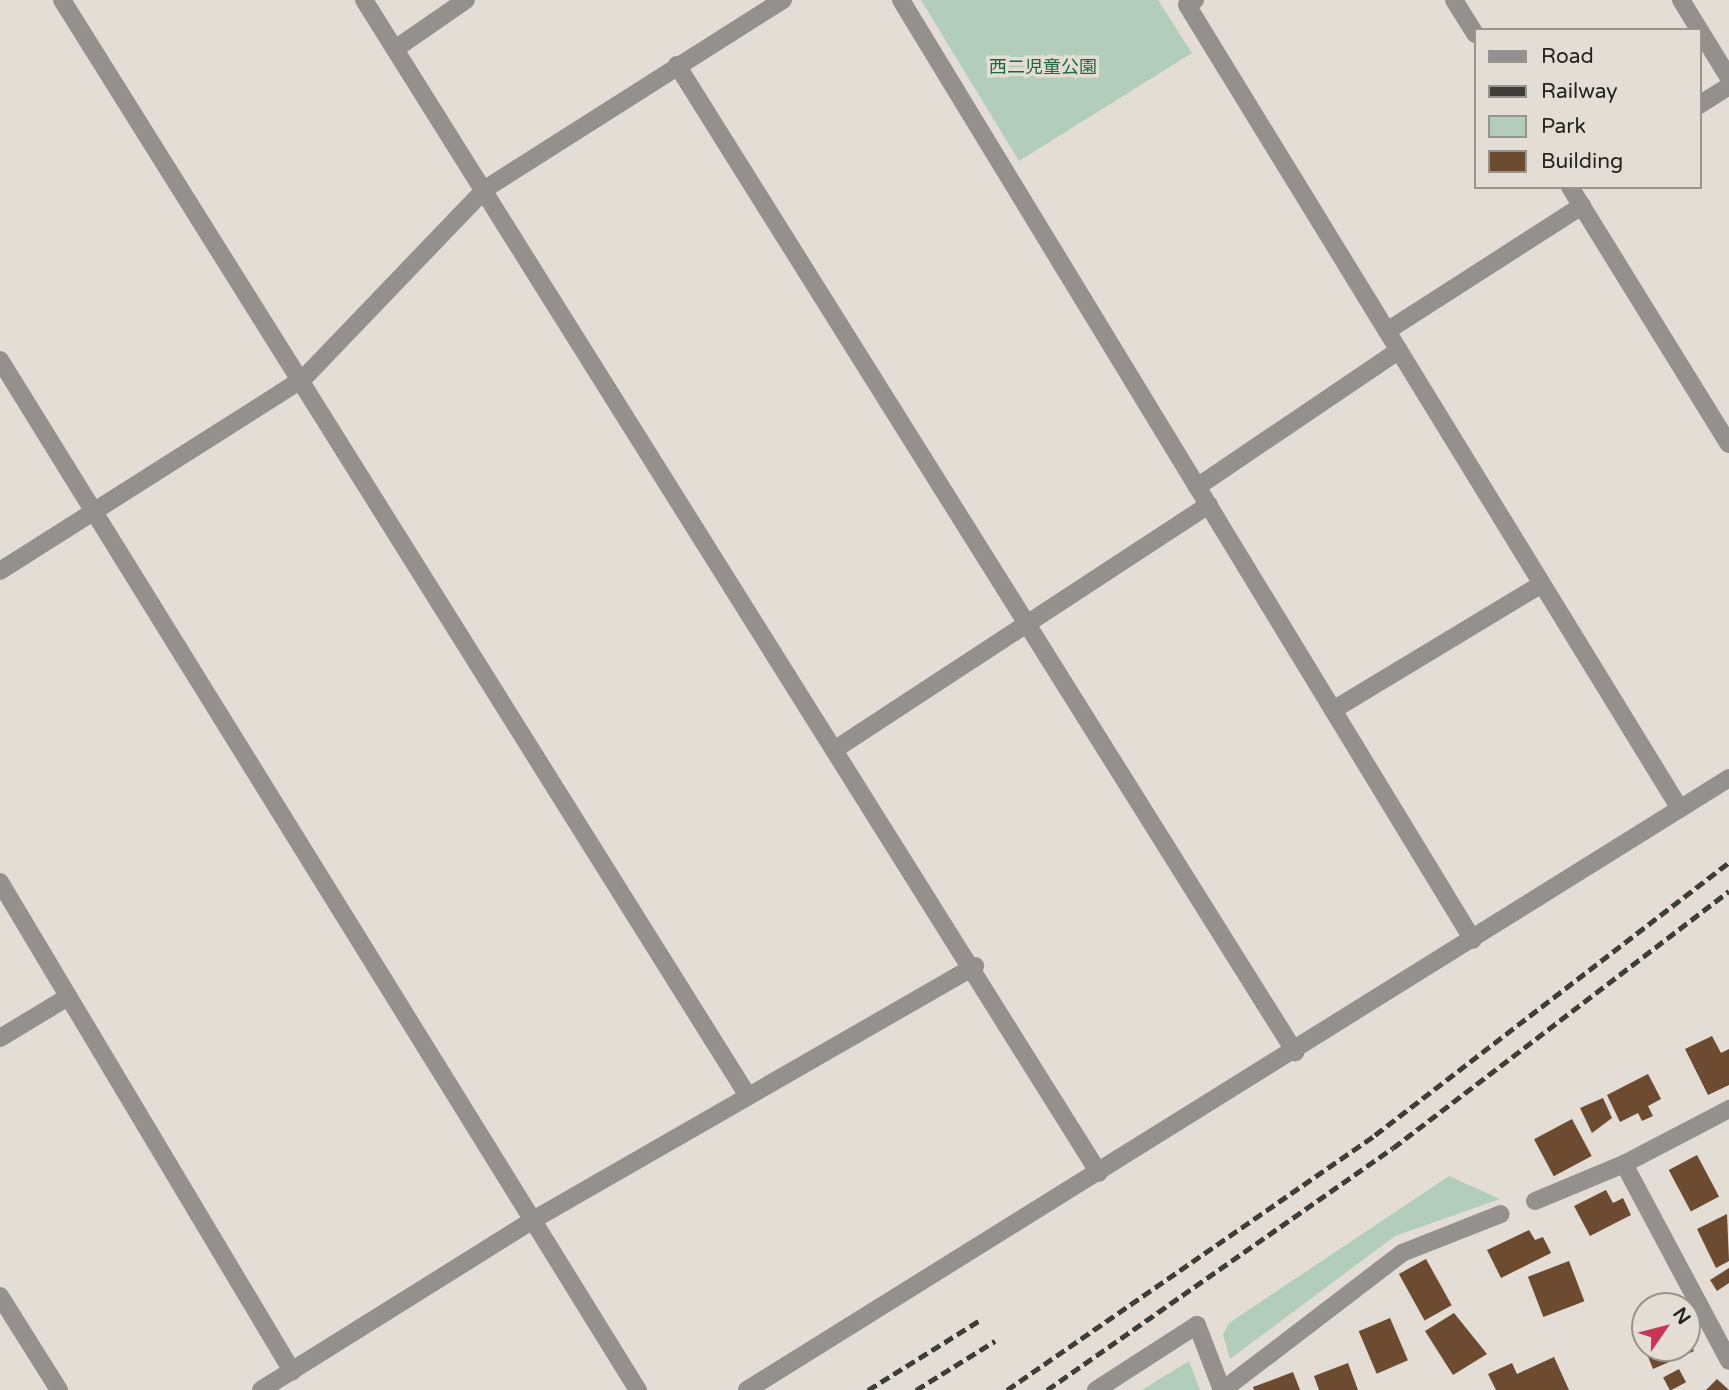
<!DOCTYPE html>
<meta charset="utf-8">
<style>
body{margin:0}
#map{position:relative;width:1729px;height:1390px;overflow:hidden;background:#e3ddd5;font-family:"Varela Round","Noto Sans JP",sans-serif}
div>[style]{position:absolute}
.green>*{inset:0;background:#b3cdbc}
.building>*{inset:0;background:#6d4b31;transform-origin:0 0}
.minor>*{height:18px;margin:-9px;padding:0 9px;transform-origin:9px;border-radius:9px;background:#93908d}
.rail>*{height:5px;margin-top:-2.5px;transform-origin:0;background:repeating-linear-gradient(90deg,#3f3d39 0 10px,transparent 0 15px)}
span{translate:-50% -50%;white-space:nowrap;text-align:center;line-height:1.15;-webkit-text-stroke:7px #e3ddd5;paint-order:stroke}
.park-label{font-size:18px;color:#206643}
.legend{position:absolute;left:1474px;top:28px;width:228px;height:161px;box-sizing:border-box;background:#e3ddd5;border:2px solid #97938d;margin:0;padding:9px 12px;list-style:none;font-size:21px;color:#262421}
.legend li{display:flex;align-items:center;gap:14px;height:35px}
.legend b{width:35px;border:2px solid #97938d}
.north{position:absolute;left:1631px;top:1292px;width:70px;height:70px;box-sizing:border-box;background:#e3ddd5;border:2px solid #97938d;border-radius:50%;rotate:55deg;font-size:19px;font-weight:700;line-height:28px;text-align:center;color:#262421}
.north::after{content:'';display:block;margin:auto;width:24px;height:32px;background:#c73755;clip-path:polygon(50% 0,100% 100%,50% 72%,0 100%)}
</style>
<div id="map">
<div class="green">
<i style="clip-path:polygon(921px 0,1158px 0,1192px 53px,1019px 161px)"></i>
<i style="clip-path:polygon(1449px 1176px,1500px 1199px,1395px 1236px,1230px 1359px,1223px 1335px,1229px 1323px)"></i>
<i style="clip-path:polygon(1189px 1361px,1200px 1390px,1142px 1390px)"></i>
</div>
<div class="building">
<i style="clip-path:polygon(1712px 1036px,1721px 1053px,1729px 1049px,1729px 1085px,1708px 1095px,1685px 1049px)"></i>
<i style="clip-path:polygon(1648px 1074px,1661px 1099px,1648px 1106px,1653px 1116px,1642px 1121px,1638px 1113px,1620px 1122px,1607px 1095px)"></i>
<i style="clip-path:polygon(1603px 1098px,1612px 1118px,1592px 1133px,1580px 1108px)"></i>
<i style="left:1572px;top:1119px;width:42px;height:43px;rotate:62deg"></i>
<i style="left:1697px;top:1155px;width:47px;height:32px;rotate:62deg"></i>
<i style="clip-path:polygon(1606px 1190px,1613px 1203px,1623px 1198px,1631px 1215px,1590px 1236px,1574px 1206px)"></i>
<i style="clip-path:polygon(1727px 1214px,1729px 1261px,1716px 1268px,1697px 1229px)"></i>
<i style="clip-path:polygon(1529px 1230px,1535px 1240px,1543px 1237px,1551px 1253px,1501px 1278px,1487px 1250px)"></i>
<i style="left:1426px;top:1259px;width:53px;height:31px;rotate:61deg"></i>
<i style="left:1569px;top:1261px;width:43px;height:44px;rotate:69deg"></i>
<i style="clip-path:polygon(1729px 1268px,1729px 1283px,1717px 1291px,1710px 1280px)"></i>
<i style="clip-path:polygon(1454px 1313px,1487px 1354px,1453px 1375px,1425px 1331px)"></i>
<i style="left:1390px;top:1318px;width:46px;height:34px;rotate:67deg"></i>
<i style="clip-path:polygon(1687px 1334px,1694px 1351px,1653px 1369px,1645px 1349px,1687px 1348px)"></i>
<i style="clip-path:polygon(1554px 1357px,1569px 1390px,1496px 1390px,1488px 1374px,1512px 1363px,1517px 1374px)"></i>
<i style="clip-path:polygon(1348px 1363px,1358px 1390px,1319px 1390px,1314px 1376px)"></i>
<i style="left:1679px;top:1369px;width:15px;height:18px;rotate:62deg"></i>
<i style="clip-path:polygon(1293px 1372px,1300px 1390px,1254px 1390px,1253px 1387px)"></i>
<i style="clip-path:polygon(1717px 1379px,1729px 1390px,1706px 1390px)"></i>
</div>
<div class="minor">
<i style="left:62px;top:0;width:1293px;rotate:57.96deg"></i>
<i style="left:364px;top:0;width:1384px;rotate:57.93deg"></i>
<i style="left:901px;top:0;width:1100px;rotate:58.68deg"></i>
<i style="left:1195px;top:0;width:9px;rotate:148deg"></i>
<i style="left:1187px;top:5px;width:943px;rotate:58.48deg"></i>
<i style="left:1454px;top:0;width:40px;rotate:58deg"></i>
<i style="left:1681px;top:0;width:92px;rotate:58.4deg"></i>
<i style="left:395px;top:49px;width:86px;rotate:-34.6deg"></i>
<i style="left:677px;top:65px;width:1165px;rotate:57.95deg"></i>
<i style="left:1699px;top:105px;width:36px;rotate:-32deg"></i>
<i style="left:1570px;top:187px;width:302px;rotate:58.3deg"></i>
<i style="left:1387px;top:331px;width:232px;rotate:-32.7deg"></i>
<i style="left:0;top:360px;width:1212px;rotate:58.23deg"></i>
<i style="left:1197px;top:487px;width:244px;rotate:-34.1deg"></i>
<i style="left:0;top:571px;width:359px;rotate:-32.4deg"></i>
<i style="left:303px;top:379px;width:263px;rotate:-46.2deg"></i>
<i style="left:485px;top:189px;width:353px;rotate:-32.4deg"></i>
<i style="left:1333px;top:710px;width:242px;rotate:-31.1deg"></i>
<i style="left:834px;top:750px;width:448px;rotate:-33.2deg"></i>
<i style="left:0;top:882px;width:570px;rotate:59.16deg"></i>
<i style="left:0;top:1038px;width:79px;rotate:-31.1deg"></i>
<i style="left:1624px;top:1164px;width:223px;rotate:61.9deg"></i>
<i style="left:1535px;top:1201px;width:96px;rotate:-22.6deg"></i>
<i style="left:1624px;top:1164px;width:119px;rotate:-27.6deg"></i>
<i style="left:0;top:1296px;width:111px;rotate:57.9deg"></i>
<i style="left:261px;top:1390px;width:321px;rotate:-32deg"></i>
<i style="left:533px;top:1220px;width:510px;rotate:-29.88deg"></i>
<i style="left:747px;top:1390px;width:1157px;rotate:-31.93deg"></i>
<i style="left:1096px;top:1390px;width:120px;rotate:-32.8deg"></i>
<i style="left:1197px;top:1325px;width:70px;rotate:69deg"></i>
<i style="left:1223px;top:1390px;width:225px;rotate:-37.4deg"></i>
<i style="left:1402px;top:1253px;width:106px;rotate:-21.5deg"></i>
</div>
<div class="rail">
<i style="left:868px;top:1390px;width:132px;rotate:-32deg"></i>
<i style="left:916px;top:1390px;width:93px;rotate:-31.8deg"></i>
<i style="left:1007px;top:1390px;width:448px;rotate:-34.7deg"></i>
<i style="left:1375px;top:1135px;width:447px;rotate:-37.6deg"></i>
<i style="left:1047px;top:1390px;width:422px;rotate:-35deg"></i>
<i style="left:1393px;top:1148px;width:423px;rotate:-37.4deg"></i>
</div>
<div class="park-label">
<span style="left:1043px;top:67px">西二児童公園</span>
</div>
<ul class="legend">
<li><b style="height:9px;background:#93908d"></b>Road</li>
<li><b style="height:9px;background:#3f3d39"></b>Railway</li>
<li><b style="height:19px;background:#b3cdbc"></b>Park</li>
<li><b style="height:19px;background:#6d4b31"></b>Building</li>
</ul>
<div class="north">N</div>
</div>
